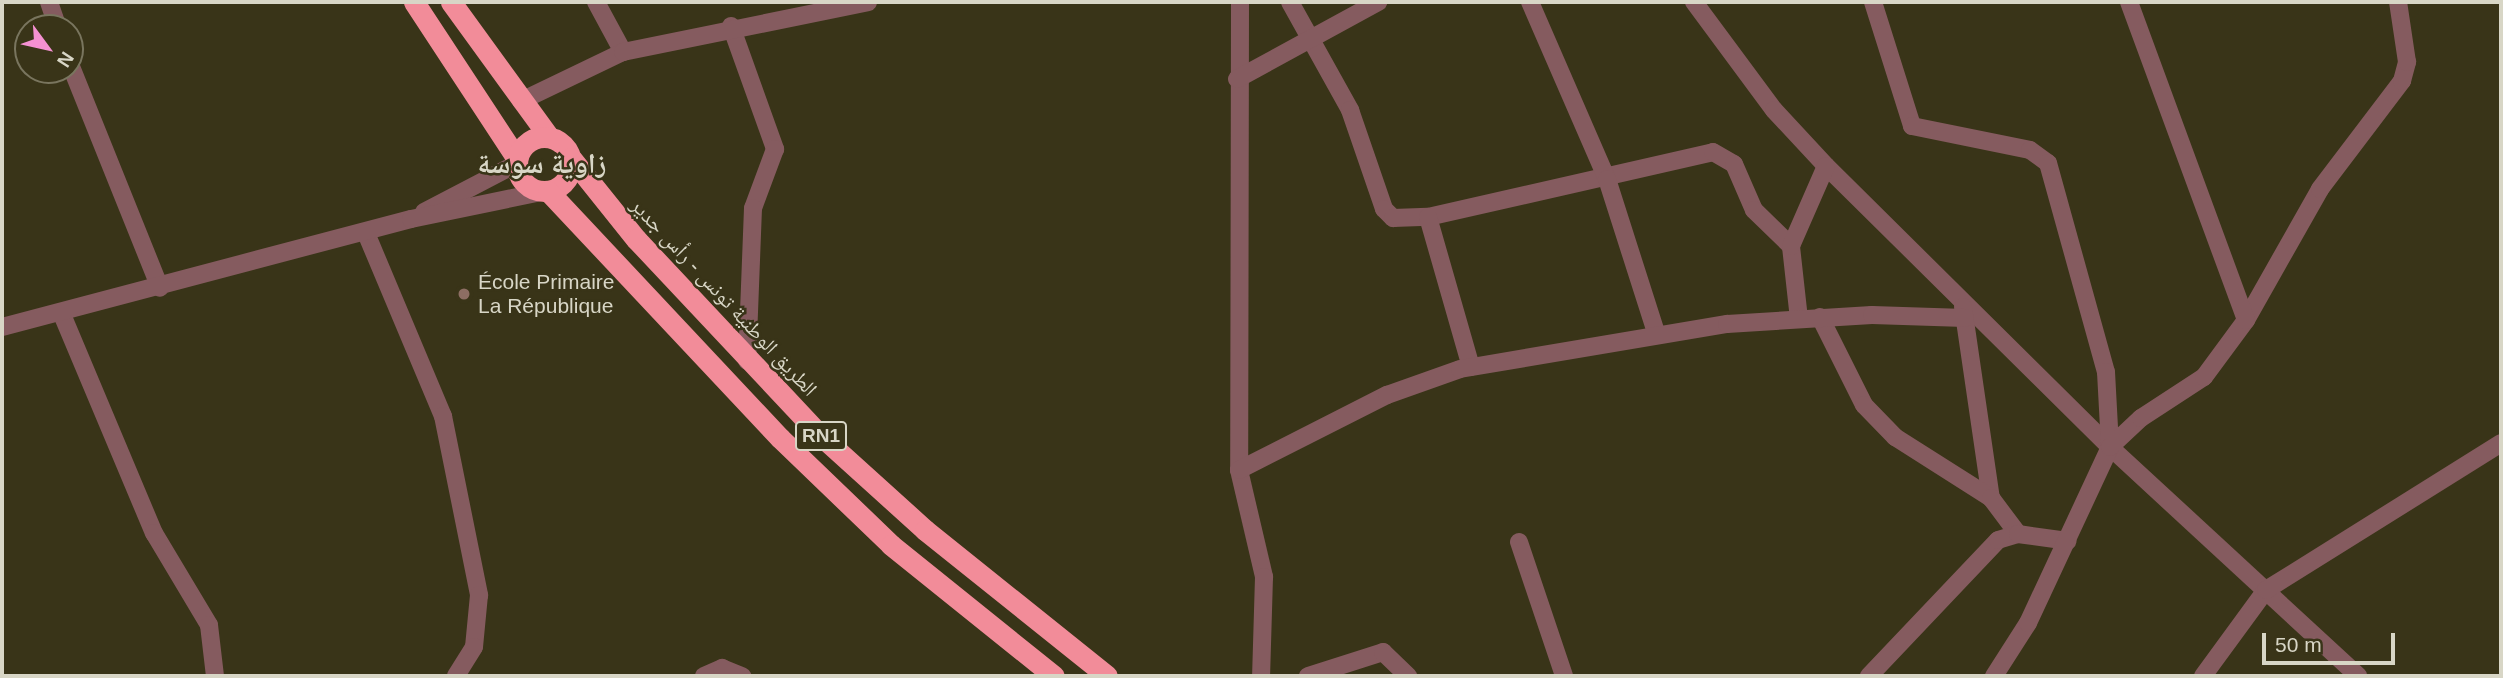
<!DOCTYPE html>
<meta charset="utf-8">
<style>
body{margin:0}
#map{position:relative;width:2503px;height:678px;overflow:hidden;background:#393418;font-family:Arial,"Noto Naskh Arabic",sans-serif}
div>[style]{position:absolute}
.minor>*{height:18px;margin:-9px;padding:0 9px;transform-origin:9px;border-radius:9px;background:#855b5f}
.highway>*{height:21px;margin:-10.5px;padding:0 10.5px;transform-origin:10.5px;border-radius:10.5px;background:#f28c99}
.highway>.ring{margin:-10.5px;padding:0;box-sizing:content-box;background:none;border:21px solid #f28c99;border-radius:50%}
.dots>*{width:19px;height:19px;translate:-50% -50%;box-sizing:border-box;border:4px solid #393418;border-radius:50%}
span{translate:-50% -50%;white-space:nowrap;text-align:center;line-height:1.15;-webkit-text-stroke:5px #393418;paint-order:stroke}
.shield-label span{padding:2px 5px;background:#393418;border:2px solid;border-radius:5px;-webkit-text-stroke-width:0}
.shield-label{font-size:19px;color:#d8d6c6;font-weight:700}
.poi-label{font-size:21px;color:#d8d6c6}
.left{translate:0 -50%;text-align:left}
.street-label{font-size:21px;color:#d8d6c6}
.district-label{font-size:28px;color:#d8d6c6;font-weight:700}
.frame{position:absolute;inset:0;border:4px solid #d8d6c6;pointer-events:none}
.north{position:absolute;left:14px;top:14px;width:70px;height:70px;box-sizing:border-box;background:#393418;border:2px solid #79755e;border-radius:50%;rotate:123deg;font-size:19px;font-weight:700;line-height:28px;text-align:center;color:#d8d6c6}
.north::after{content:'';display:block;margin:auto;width:24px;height:32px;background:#f591d2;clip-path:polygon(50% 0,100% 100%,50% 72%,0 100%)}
.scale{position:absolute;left:2262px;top:633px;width:133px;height:32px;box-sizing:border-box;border:4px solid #d8d6c6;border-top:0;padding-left:9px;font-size:21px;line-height:24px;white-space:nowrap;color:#d8d6c6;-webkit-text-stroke:5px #393418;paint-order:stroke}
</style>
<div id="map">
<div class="minor">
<i style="left:49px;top:2px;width:28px;rotate:71deg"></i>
<i style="left:596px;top:2px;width:57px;rotate:61.6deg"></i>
<i style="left:1240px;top:2px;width:468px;rotate:90.1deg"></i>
<i style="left:1239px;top:470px;width:110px;rotate:76.8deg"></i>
<i style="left:1264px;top:577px;width:99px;rotate:91.7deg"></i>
<i style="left:1290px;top:2px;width:124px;rotate:60.9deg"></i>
<i style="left:1350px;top:110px;width:105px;rotate:71deg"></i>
<i style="left:1384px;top:209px;width:13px;rotate:45deg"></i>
<i style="left:1393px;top:218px;width:35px;rotate:-2deg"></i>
<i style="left:1428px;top:217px;width:292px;rotate:-12.8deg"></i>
<i style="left:1713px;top:152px;width:24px;rotate:30deg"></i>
<i style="left:1734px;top:164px;width:50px;rotate:66.5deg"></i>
<i style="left:1754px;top:210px;width:52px;rotate:44.2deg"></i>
<i style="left:1530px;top:2px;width:193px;rotate:66.5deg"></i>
<i style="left:1607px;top:179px;width:162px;rotate:72.3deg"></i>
<i style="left:1694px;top:2px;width:134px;rotate:53.5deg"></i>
<i style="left:1774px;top:110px;width:76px;rotate:47.1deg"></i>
<i style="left:1826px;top:166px;width:400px;rotate:44.7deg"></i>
<i style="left:2110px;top:447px;width:338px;rotate:42.7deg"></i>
<i style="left:1873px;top:2px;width:130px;rotate:72.5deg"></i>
<i style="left:1912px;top:126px;width:120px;rotate:11.5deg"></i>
<i style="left:2030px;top:150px;width:22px;rotate:36deg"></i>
<i style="left:2048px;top:163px;width:217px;rotate:74.5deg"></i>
<i style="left:2106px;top:372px;width:75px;rotate:86.9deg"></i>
<i style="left:731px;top:26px;width:131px;rotate:70.3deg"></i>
<i style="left:775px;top:149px;width:63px;rotate:110.4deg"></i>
<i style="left:753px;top:208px;width:153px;rotate:92.2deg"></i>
<i style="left:70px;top:64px;width:241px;rotate:68.1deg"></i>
<i style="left:1237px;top:79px;width:161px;rotate:-28.6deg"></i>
<i style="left:521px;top:101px;width:113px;rotate:-25.7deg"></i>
<i style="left:623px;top:52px;width:250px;rotate:-11.5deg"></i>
<i style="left:424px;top:212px;width:104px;rotate:-27.6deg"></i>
<i style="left:1428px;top:217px;width:156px;rotate:74deg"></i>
<i style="left:366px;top:233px;width:199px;rotate:67.2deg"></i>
<i style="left:443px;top:416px;width:183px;rotate:78.6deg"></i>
<i style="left:479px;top:595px;width:52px;rotate:95.5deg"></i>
<i style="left:474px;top:647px;width:34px;rotate:122deg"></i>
<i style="left:1963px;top:307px;width:193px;rotate:81.7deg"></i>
<i style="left:61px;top:312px;width:240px;rotate:67.2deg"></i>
<i style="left:154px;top:533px;width:107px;rotate:59.1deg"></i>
<i style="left:209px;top:625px;width:51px;rotate:83.3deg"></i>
<i style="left:1820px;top:317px;width:98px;rotate:63.4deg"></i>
<i style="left:1864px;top:405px;width:45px;rotate:45.9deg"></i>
<i style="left:1895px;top:437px;width:114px;rotate:32.4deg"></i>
<i style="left:1991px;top:498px;width:45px;rotate:53.1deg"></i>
<i style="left:1799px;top:319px;width:73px;rotate:-96.3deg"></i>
<i style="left:1791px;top:246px;width:87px;rotate:-66.4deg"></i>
<i style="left:2246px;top:320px;width:150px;rotate:-60.5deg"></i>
<i style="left:2320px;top:189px;width:136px;rotate:-52.8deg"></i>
<i style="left:2402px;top:81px;width:20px;rotate:-75deg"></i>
<i style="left:2407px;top:62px;width:61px;rotate:-98.5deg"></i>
<i style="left:2px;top:327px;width:423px;rotate:-14.8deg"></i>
<i style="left:411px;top:219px;width:138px;rotate:-11.7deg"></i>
<i style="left:1239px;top:470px;width:166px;rotate:-26.9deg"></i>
<i style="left:1387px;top:395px;width:77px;rotate:-19.6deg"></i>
<i style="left:1460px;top:369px;width:271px;rotate:-9.6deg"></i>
<i style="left:1727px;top:324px;width:145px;rotate:-3.6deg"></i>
<i style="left:1872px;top:315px;width:93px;rotate:1.8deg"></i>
<i style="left:1519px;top:542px;width:141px;rotate:71.4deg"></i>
<i style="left:704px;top:676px;width:20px;rotate:-24deg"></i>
<i style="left:722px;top:668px;width:22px;rotate:22deg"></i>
<i style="left:1308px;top:676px;width:79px;rotate:-17.7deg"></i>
<i style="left:1383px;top:652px;width:35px;rotate:44deg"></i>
<i style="left:1869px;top:676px;width:187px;rotate:-46.5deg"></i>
<i style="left:1998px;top:540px;width:21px;rotate:-17deg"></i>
<i style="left:2018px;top:534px;width:50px;rotate:8deg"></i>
<i style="left:1994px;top:676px;width:63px;rotate:-57.3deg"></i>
<i style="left:2028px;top:623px;width:194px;rotate:-65deg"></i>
<i style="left:2110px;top:447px;width:42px;rotate:-43.1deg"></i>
<i style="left:2141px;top:418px;width:75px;rotate:-33.1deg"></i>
<i style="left:2204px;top:377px;width:71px;rotate:-53.6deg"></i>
<i style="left:2246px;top:320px;width:339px;rotate:-110.2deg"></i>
<i style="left:2203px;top:676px;width:107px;rotate:-53.8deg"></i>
<i style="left:2266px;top:590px;width:277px;rotate:-32deg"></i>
</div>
<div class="highway">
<i style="left:414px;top:2px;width:188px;rotate:56.7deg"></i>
<i style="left:451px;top:2px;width:167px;rotate:54deg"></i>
<i class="ring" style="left:517px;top:137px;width:33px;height:33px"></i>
<i style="left:571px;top:158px;width:104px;rotate:51.3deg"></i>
<i style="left:636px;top:239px;width:269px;rotate:46.8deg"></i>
<i style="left:820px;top:435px;width:142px;rotate:42.1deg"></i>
<i style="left:925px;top:530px;width:233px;rotate:38.7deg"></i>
<i style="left:548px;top:191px;width:339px;rotate:46.8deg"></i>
<i style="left:780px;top:438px;width:154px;rotate:43.9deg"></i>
<i style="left:891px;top:545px;width:209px;rotate:38.8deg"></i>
</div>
<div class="dots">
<i style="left:464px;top:294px;background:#8d6e63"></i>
</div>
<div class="shield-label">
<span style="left:821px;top:436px">RN1</span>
</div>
<div class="poi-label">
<span class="left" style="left:478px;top:294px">École Primaire<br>La République</span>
</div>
<div class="street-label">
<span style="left:724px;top:297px;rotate:47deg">الطريق الوطنية تونس - رأس جدير</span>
</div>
<div class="district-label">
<span style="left:542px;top:164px">زاوية سوسة</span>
</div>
<div class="frame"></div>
<div class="north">N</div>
<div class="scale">50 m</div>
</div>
